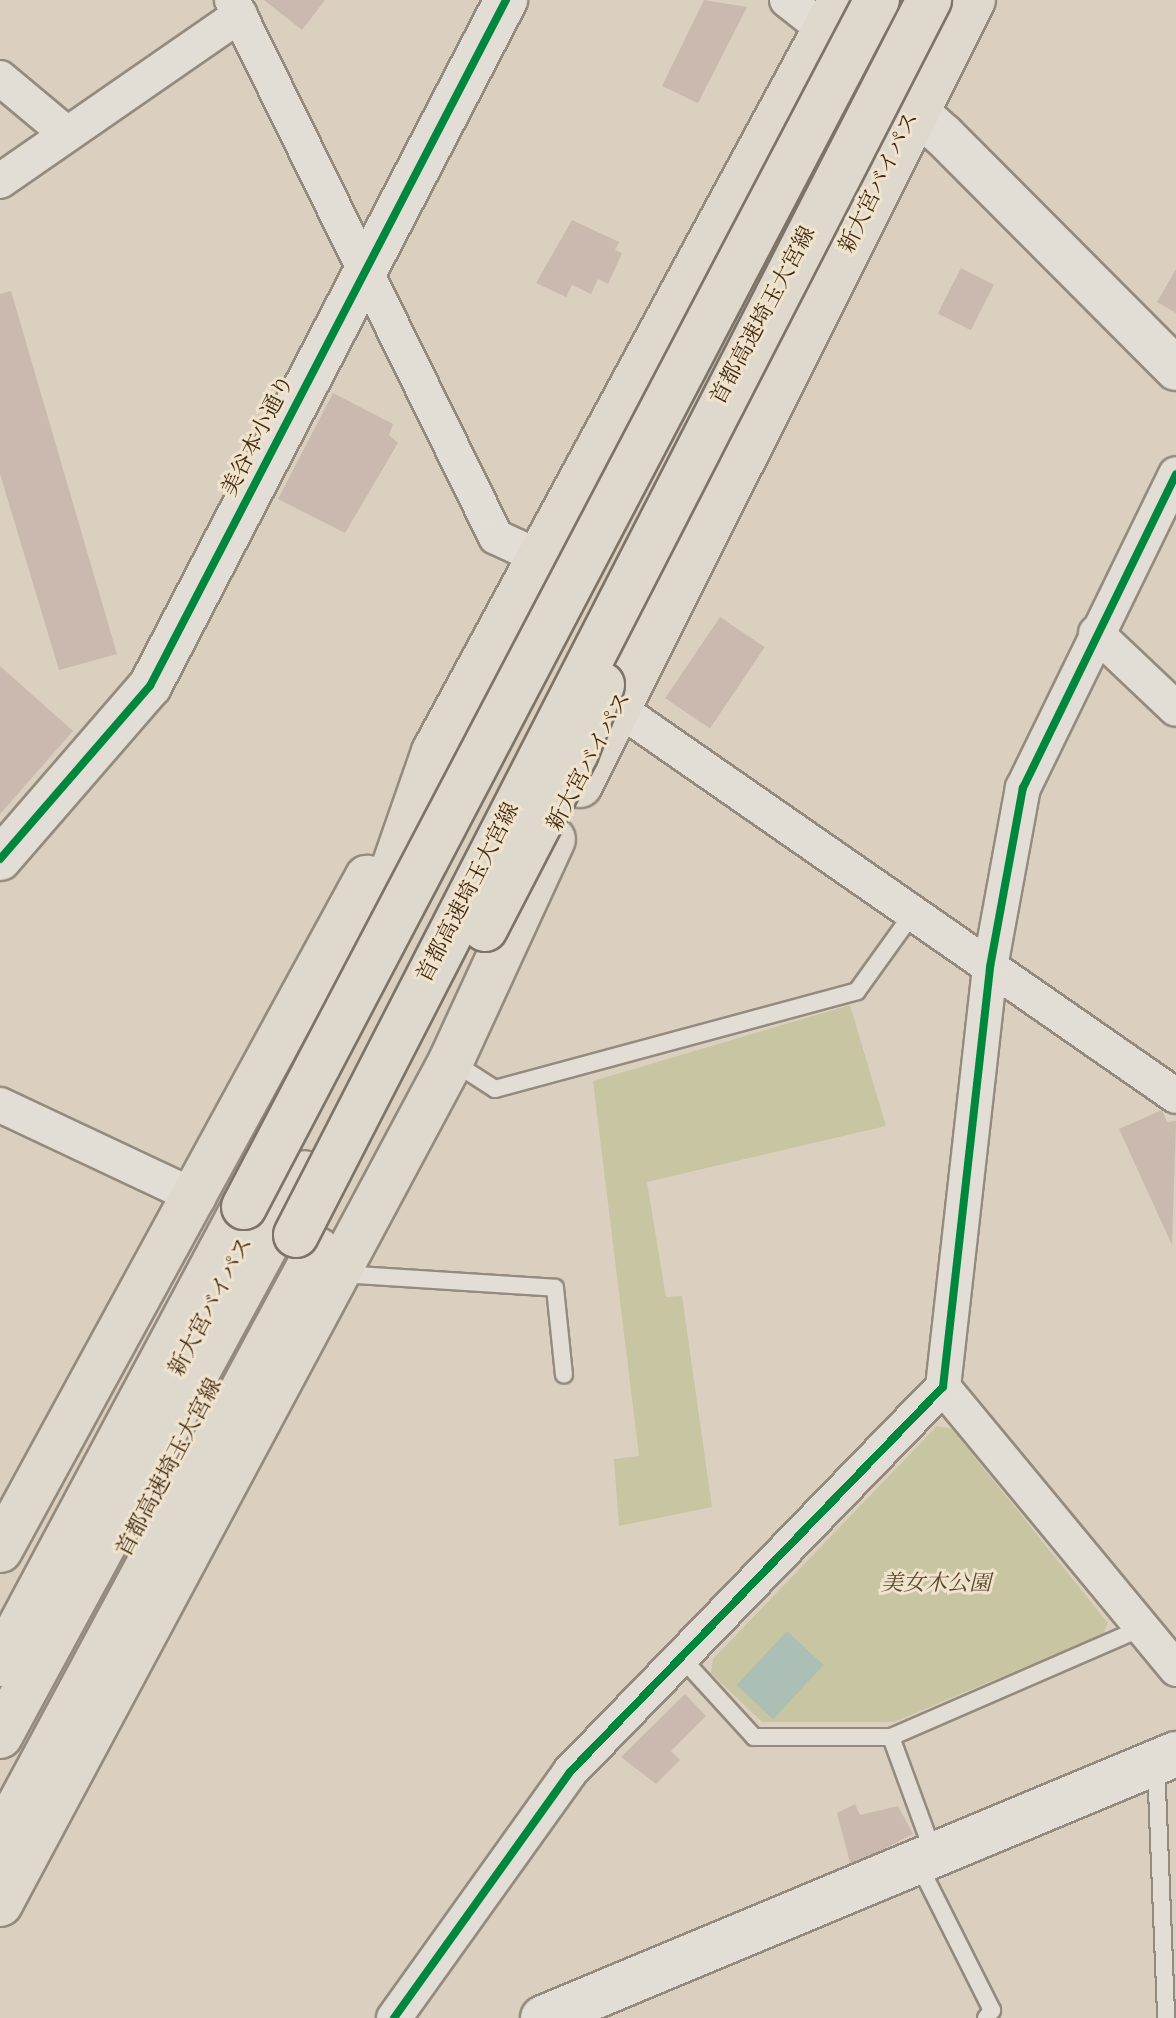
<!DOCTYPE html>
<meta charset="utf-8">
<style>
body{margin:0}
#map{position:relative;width:1176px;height:2018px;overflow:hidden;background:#dbd0bf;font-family:"Old Standard TT","Noto Serif JP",serif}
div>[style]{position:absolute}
.green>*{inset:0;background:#c8c5a2}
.water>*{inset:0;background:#abbfb4;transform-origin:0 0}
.building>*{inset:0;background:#c9b9ae;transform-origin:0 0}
.roads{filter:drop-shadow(2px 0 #948b7e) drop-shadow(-2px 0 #948b7e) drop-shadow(0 2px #948b7e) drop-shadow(0 -2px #948b7e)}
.service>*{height:16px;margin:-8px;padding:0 8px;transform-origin:8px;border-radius:8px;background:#e3ded5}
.minor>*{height:34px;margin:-17px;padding:0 17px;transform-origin:17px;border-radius:17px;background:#e3ded5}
.tertiary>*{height:42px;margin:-21px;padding:0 21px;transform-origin:21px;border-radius:21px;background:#e3ded5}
.secondary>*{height:44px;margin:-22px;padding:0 22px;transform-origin:22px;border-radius:22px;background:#e3ded5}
.trunk>*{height:44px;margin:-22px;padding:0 22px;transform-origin:22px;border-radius:22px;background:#ded8cd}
.motorway>*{height:44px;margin:-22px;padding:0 22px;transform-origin:22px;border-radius:22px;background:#ded8cd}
.bridges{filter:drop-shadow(2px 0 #7d7467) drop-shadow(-2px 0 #7d7467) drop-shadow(0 2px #7d7467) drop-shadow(0 -2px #7d7467)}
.motorway-bridge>*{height:44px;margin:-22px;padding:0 22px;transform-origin:22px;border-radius:22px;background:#ded8cd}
.cycleway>*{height:8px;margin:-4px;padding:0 4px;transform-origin:4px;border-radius:4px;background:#00873e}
span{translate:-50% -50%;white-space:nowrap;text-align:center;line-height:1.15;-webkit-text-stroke:6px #efe3ce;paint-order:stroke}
.street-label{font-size:22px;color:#41290e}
.park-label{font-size:22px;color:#594627;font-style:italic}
</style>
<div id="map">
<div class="green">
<i style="clip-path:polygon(850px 1005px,886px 1126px,647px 1182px,666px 1297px,682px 1296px,712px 1507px,619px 1526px,614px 1459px,639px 1456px,593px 1081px)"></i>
<i style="clip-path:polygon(937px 1426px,952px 1429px,1108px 1623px,1103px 1634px,894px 1722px,762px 1722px,711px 1673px,713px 1659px)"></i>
</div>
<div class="water">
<i style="left:787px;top:1631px;width:50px;height:74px;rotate:43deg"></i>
</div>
<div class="building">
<i style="clip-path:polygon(264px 0,325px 0,302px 30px)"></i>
<i style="clip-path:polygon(704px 0,747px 7px,698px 103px,662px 86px)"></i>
<i style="clip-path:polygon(572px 220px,619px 242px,615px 250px,622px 253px,608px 284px,598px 279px,591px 294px,572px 285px,566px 297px,536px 283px)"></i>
<i style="left:961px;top:268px;width:37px;height:51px;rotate:27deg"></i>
<i style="clip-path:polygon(1176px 269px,1176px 313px,1157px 302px)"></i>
<i style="clip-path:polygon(11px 291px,117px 654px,59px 670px,0 474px,0 294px)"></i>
<i style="clip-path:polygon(333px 393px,393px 424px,389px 435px,398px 443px,345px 533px,278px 499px)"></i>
<i style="left:720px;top:617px;width:54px;height:98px;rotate:34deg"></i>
<i style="clip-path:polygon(0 666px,73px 731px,0 814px)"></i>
<i style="clip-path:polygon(1162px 1110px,1167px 1122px,1176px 1121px,1172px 1245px,1119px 1129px)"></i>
<i style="clip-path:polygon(685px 1694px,706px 1716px,671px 1751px,680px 1760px,656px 1784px,621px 1757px)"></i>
<i style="clip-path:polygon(855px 1804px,860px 1815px,898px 1806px,913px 1834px,851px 1866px,837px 1813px)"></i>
</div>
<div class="roads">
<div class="service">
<i style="left:453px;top:1062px;width:50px;rotate:32.7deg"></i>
<i style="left:495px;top:1089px;width:375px;rotate:-15.1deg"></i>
<i style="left:857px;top:991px;width:96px;rotate:-54.3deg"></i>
<i style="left:341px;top:1274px;width:214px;rotate:3.7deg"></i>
<i style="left:555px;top:1288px;width:87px;rotate:84.1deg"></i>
<i style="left:681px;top:1657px;width:108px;rotate:47.6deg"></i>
<i style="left:754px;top:1737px;width:137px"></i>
<i style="left:891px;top:1737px;width:274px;rotate:-23.5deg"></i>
<i style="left:891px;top:1737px;width:122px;rotate:69.9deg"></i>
<i style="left:1156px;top:1764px;width:254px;rotate:87.7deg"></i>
<i style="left:918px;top:1863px;width:165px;rotate:63.3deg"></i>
<i style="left:992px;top:2010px;width:10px;rotate:127deg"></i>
</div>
<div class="minor">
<i style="left:232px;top:0;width:598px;rotate:63.82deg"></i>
<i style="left:496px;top:537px;width:47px;rotate:24.9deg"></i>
<i style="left:787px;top:0;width:48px;rotate:38.3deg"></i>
<i style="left:0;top:78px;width:87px;rotate:39.9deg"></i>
<i style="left:0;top:181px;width:292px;rotate:-34.7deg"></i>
<i style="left:1096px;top:633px;width:110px;rotate:43.5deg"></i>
<i style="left:619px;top:709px;width:678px;rotate:34.79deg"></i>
<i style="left:0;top:1105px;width:219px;rotate:25.2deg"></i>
<i style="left:943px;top:1387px;width:366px;rotate:50.4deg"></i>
<i style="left:394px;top:2018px;width:302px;rotate:-54.4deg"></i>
<i style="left:570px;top:1772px;width:536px;rotate:-45.91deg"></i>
<i style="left:943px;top:1387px;width:423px;rotate:-83.6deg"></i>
<i style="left:990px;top:967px;width:182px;rotate:-79.6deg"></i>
<i style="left:1023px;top:788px;width:349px;rotate:-64deg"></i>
</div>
<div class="tertiary">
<i style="left:825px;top:30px;width:159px;rotate:41.7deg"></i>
<i style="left:944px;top:136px;width:329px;rotate:45.1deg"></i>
<i style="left:0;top:859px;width:229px;rotate:-49.1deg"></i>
<i style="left:150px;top:686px;width:773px;rotate:-62.57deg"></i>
</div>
<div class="secondary">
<i style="left:543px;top:2018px;width:686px;rotate:-22.64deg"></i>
</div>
<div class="trunk">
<i style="left:580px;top:785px;width:878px;rotate:-63.41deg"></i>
<i style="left:366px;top:947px;width:207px;rotate:-70.8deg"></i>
<i style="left:434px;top:752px;width:855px;rotate:-61.58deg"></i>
<i style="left:0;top:1550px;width:766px;rotate:-61.36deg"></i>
<i style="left:0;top:1736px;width:640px;rotate:-61.55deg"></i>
<i style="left:0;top:1904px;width:956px;rotate:-61.85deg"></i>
<i style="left:451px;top:1061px;width:244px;rotate:-65.3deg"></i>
</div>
<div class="motorway">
<i style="left:0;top:1664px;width:518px;rotate:-61.9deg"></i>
<i style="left:0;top:1841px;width:671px;rotate:-61.72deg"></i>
</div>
</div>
<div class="bridges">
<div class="motorway-bridge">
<i style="left:485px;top:929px;width:198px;rotate:-62.7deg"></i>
<i style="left:576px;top:753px;width:73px;rotate:-69.1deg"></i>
<i style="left:244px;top:1207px;width:1363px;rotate:-62.33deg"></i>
<i style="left:296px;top:1235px;width:1388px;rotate:-62.86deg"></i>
</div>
</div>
<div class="cycleway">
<i style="left:0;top:859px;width:229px;rotate:-49.1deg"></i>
<i style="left:150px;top:686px;width:773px;rotate:-62.57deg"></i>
<i style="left:394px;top:2018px;width:302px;rotate:-54.4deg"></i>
<i style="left:570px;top:1772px;width:536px;rotate:-45.91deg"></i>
<i style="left:943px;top:1387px;width:423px;rotate:-83.6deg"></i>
<i style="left:990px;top:967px;width:182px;rotate:-79.6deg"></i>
<i style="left:1023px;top:788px;width:349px;rotate:-64deg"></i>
</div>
<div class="street-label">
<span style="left:880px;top:183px;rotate:-64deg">新大宮バイパス</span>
<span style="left:764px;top:316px;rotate:-62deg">首都高速埼玉大宮線</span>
<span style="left:259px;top:436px;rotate:-63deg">美谷本小通り</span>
<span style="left:590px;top:762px;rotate:-62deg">新大宮バイパス</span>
<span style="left:469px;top:893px;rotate:-63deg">首都高速埼玉大宮線</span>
<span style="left:212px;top:1307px;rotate:-62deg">新大宮バイパス</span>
<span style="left:170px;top:1468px;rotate:-62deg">首都高速埼玉大宮線</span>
</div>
<div class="park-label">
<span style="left:936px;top:1585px">美女木公園</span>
</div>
</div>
